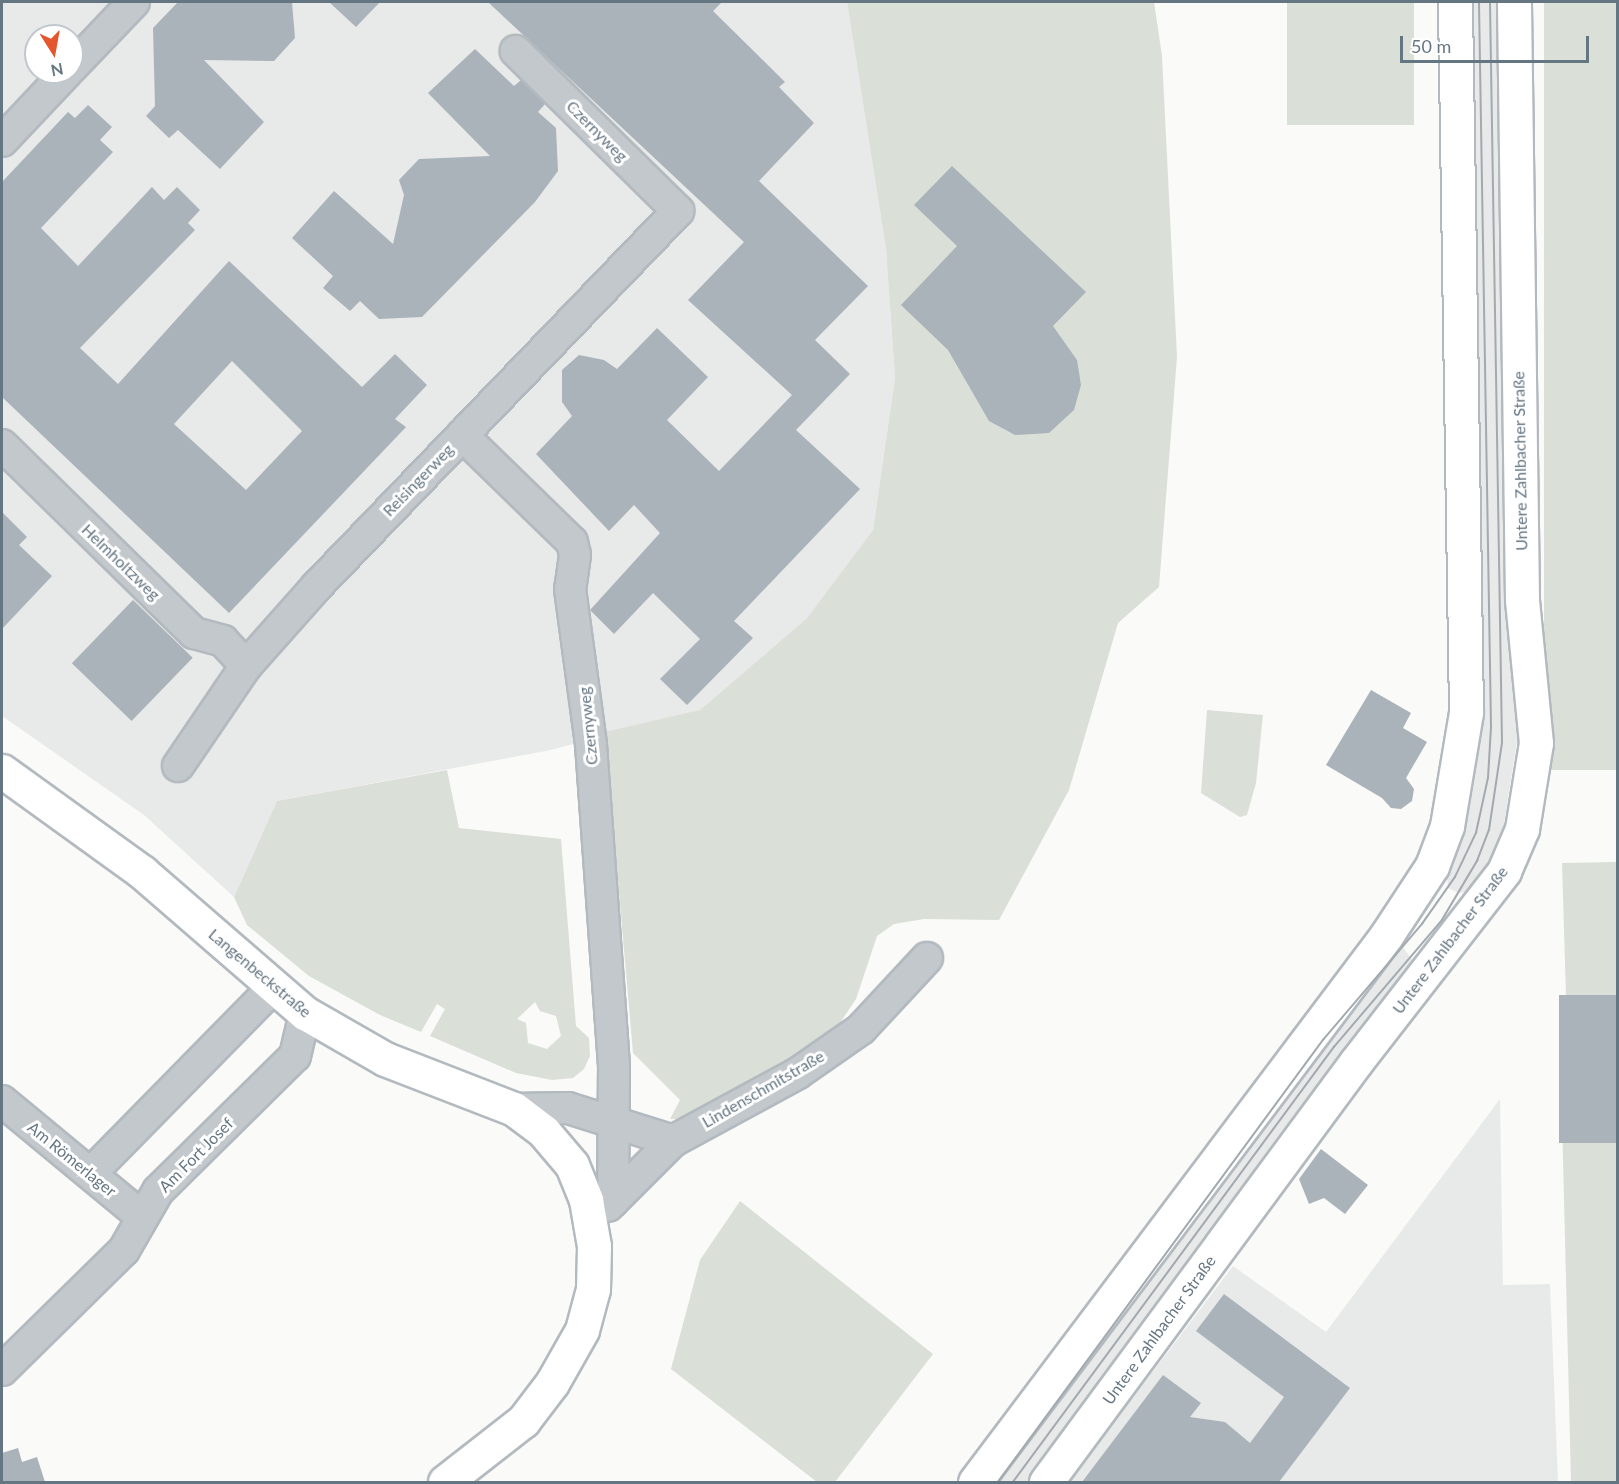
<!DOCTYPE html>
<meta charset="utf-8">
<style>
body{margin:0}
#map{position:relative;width:1619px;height:1484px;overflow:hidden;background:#fafaf8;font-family:Lato,sans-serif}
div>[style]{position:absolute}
.built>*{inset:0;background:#e8e9e9}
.green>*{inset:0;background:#dadfd7;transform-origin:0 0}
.building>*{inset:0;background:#aab3b9;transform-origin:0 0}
.roads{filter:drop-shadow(2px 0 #b3babf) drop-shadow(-2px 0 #b3babf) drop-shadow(0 2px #b3babf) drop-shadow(0 -2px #b3babf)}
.street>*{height:30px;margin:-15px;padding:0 15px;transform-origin:15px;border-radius:15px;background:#c3c8cc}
.secondary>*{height:33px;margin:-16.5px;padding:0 16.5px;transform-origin:16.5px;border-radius:16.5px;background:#fff}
.primary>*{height:33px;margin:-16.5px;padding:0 16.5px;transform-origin:16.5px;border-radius:16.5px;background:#fff}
.tram>*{height:1.5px;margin:-0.75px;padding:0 0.75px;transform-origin:0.75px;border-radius:0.75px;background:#a2aab0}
span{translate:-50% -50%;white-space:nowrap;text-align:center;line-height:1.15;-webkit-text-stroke:6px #fff;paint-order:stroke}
.street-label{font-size:16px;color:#657683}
.frame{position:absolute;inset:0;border:3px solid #657683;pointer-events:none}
.north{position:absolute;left:24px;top:24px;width:60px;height:60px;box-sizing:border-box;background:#fff;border:2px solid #c1c8cd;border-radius:50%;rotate:169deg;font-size:16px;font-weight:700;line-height:24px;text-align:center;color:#657683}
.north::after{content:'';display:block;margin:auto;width:21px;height:27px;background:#e4572e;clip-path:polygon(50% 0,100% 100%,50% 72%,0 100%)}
.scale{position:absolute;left:1400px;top:36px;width:189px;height:27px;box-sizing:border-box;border:3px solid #657683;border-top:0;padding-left:8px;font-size:18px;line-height:21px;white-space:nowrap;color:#657683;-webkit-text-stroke:4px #fff;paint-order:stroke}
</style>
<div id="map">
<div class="built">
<i style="clip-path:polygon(evenodd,2px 2px,847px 2px,886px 249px,895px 378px,873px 530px,807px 618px,700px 710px,551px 750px,277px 801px,234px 897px,144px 815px,2px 716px,2px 2px,36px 36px,72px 36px,72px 72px,36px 72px,36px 36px)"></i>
<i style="clip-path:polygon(1469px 2px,1502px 2px,1510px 627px,1518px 734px,1502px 836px,1490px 866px,1467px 892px,1459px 893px,1448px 888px,1447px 877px)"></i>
<i style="clip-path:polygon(1400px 943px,1412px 960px,1401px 983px,1028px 1482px,989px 1482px)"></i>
<i style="clip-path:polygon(1500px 1099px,1503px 1285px,1550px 1284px,1558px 1482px,1069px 1482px,1233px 1266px,1326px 1332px)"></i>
</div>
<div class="green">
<i style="clip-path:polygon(847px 2px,1154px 2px,1162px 56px,1177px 357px,1159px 587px,1118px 623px,1069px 790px,999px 920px,924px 919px,894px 924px,877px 936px,856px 999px,836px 1029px,772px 1074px,683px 1119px,670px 1119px,680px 1100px,633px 1053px,605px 732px,700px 710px,807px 618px,873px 530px,895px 378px,886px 249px)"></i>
<i style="left:1287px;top:2px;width:127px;height:123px"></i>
<i style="left:1544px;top:2px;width:73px;height:768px"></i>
<i style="clip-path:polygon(1207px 710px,1263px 715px,1256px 783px,1247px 815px,1240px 817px,1201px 793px)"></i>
<i style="clip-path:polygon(evenodd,447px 770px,459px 828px,561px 839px,576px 1026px,589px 1038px,590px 1056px,584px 1069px,573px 1078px,552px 1080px,516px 1073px,430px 1036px,445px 1009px,437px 1004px,421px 1032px,380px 1015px,309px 976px,247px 925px,234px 897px,277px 801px,447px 770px,535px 1002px,540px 1011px,556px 1016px,561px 1036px,547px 1049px,528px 1043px,526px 1023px,517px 1019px,535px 1002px)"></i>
<i style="clip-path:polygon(1617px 862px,1617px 1482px,1571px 1482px,1559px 996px,1566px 996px,1562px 863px)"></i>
<i style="clip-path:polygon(740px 1201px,933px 1354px,835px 1482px,817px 1482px,671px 1369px,700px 1260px)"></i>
</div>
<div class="building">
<i style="clip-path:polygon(178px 2px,292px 2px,295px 38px,274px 61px,204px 60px,264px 122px,220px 169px,178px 130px,169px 138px,146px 116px,155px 106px,153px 28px)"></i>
<i style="clip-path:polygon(329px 2px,380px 2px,356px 27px)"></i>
<i style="clip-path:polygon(488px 2px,722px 2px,713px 11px,785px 82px,779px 87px,814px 123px,759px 181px,868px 286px,815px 340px,850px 374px,796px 430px,860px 489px,734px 621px,753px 638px,687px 705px,660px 679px,700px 639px,653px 593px,614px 634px,590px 610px,660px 533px,634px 505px,609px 531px,536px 454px,572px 416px,562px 402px,562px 370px,579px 355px,604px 360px,617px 369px,657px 328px,708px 377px,667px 420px,719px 471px,792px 395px,688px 300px,744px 242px)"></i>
<i style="clip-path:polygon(475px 49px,514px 86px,521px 80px,545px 104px,538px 112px,556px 128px,558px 171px,535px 202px,422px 317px,379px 319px,360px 301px,350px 311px,323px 288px,333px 276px,292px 238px,334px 191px,393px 244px,404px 195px,399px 180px,419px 159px,490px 156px,428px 93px)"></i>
<i style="clip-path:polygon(evenodd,88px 105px,112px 127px,100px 140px,113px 152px,41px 228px,78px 266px,152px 187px,164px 200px,177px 187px,200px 210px,188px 223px,195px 230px,80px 348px,118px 384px,229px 261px,362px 387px,395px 354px,427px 385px,395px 419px,406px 427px,229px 613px,2px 397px,2px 182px,68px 112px,75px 118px,88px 105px,232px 361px,302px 431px,246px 490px,174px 424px,232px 361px)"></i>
<i style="clip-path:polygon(952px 166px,1086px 292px,1053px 326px,1077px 360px,1081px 385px,1074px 410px,1049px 433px,1015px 435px,989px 421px,948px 350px,901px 305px,957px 246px,914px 205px)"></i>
<i style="clip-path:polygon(2px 512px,27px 537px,19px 545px,52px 576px,2px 629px)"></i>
<i style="left:133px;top:600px;width:83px;height:88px;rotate:44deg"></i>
<i style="clip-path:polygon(1371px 690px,1411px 713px,1403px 728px,1427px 742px,1406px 778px,1414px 789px,1412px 801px,1401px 809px,1391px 808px,1382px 798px,1326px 765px)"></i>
<i style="left:1617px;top:995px;width:148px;height:58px;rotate:90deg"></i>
<i style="clip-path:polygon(1321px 1149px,1368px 1185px,1345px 1214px,1324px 1198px,1309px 1204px,1299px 1179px)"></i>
<i style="clip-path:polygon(1224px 1294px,1350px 1388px,1279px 1482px,1082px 1482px,1163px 1375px,1201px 1403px,1190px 1417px,1225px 1422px,1250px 1443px,1284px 1397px,1196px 1331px)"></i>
<i style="clip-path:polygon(18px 1448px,22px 1462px,37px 1457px,45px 1482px,2px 1482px,2px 1453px)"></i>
</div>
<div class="roads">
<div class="street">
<i style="left:72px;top:67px;width:90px;rotate:-46.4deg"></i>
<i style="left:2px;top:141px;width:95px;rotate:-46.7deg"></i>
<i style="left:462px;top:435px;width:153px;rotate:44.2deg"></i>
<i style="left:572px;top:542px;width:13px;rotate:77deg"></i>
<i style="left:575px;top:555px;width:34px;rotate:98deg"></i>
<i style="left:570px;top:589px;width:157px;rotate:82.3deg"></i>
<i style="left:591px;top:745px;width:322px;rotate:85.9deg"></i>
<i style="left:614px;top:1066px;width:135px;rotate:90.4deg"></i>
<i style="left:2px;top:445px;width:269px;rotate:44.4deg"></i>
<i style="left:194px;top:633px;width:30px;rotate:15deg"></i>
<i style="left:223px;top:641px;width:34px;rotate:47deg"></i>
<i style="left:178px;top:766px;width:121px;rotate:-55.8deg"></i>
<i style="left:246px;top:666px;width:107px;rotate:-48.4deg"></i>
<i style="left:317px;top:586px;width:521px;rotate:-46.09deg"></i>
<i style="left:678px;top:211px;width:228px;rotate:-135.4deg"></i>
<i style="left:2px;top:1101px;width:182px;rotate:39.6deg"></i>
<i style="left:514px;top:1109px;width:54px;rotate:-1.1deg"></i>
<i style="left:568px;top:1108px;width:110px;rotate:17.4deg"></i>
<i style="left:91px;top:1173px;width:260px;rotate:-45.5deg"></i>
<i style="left:608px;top:1206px;width:92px;rotate:-45deg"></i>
<i style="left:673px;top:1141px;width:142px;rotate:-28.5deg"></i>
<i style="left:798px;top:1073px;width:77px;rotate:-34.9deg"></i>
<i style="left:861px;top:1029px;width:97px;rotate:-47.1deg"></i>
<i style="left:2px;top:1370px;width:171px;rotate:-44.5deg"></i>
<i style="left:124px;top:1250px;width:68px;rotate:-60deg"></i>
<i style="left:158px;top:1191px;width:192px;rotate:-44.6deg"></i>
<i style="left:295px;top:1056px;width:44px;rotate:-76.9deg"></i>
</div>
<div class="secondary">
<i style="left:975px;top:1482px;width:683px;rotate:-53.03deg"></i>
<i style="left:1386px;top:936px;width:84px;rotate:-56.7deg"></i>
<i style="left:1432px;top:866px;width:43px;rotate:-69.4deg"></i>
<i style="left:1447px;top:826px;width:116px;rotate:-80.5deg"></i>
<i style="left:1466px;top:712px;width:710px;rotate:-90.89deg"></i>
<i style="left:1046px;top:1482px;width:522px;rotate:-53.57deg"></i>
<i style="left:1356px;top:1062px;width:242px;rotate:-52.2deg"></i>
<i style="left:1504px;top:871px;width:46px;rotate:-66.8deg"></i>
<i style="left:1522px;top:829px;width:87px;rotate:-80.8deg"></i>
<i style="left:1536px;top:743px;width:144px;rotate:-95.6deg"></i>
<i style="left:1522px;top:600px;width:598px;rotate:-90.77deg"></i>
</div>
<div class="primary">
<i style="left:2px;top:771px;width:173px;rotate:35.8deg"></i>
<i style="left:142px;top:872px;width:216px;rotate:40.9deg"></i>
<i style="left:305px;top:1013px;width:92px;rotate:29.9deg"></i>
<i style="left:385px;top:1059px;width:138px;rotate:21.2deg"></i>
<i style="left:514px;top:1109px;width:38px;rotate:37deg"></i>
<i style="left:544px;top:1132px;width:43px;rotate:49.7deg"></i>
<i style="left:572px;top:1165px;width:38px;rotate:68deg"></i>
<i style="left:586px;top:1200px;width:47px;rotate:80.1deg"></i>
<i style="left:594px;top:1246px;width:43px;rotate:91.3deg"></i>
<i style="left:593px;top:1289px;width:42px;rotate:105deg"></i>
<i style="left:582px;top:1330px;width:61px;rotate:119.5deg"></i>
<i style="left:552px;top:1383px;width:48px;rotate:127.3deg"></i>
<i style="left:523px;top:1421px;width:99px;rotate:142deg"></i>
</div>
</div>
<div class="tram">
<i style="left:998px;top:1482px;width:549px;rotate:-53.67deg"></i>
<i style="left:1323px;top:1040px;width:153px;rotate:-49.5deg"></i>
<i style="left:1422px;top:924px;width:57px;rotate:-54.9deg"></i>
<i style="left:1455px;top:877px;width:49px;rotate:-64.5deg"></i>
<i style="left:1476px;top:833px;width:56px;rotate:-77.7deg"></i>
<i style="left:1488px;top:778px;width:51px;rotate:-86.6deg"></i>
<i style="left:1491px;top:727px;width:725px;rotate:-90.95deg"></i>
<i style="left:1013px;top:1482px;width:541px;rotate:-53.58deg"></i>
<i style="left:1334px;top:1047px;width:167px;rotate:-49.6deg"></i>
<i style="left:1442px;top:920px;width:69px;rotate:-59.3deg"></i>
<i style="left:1477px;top:861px;width:33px;rotate:-69deg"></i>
<i style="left:1489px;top:830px;width:88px;rotate:-81.5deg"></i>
<i style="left:1502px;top:743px;width:741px;rotate:-90.93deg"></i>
</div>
<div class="street-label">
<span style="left:597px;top:131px;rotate:45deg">Czernyweg</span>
<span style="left:1520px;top:461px;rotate:-91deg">Untere Zahlbacher Straße</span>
<span style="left:418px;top:480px;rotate:-46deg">Reisingerweg</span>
<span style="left:121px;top:562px;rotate:44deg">Helmholtzweg</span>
<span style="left:588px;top:726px;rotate:-96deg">Czernyweg</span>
<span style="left:1450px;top:940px;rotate:-53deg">Untere Zahlbacher Straße</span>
<span style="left:260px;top:973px;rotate:40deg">Langenbeckstraße</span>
<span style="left:763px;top:1089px;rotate:-30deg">Lindenschmitstraße</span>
<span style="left:196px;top:1155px;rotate:-45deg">Am Fort Josef</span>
<span style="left:72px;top:1159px;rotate:39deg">Am Römerlager</span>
<span style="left:1159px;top:1330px;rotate:-54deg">Untere Zahlbacher Straße</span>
</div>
<div class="frame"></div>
<div class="north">N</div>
<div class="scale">50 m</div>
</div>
